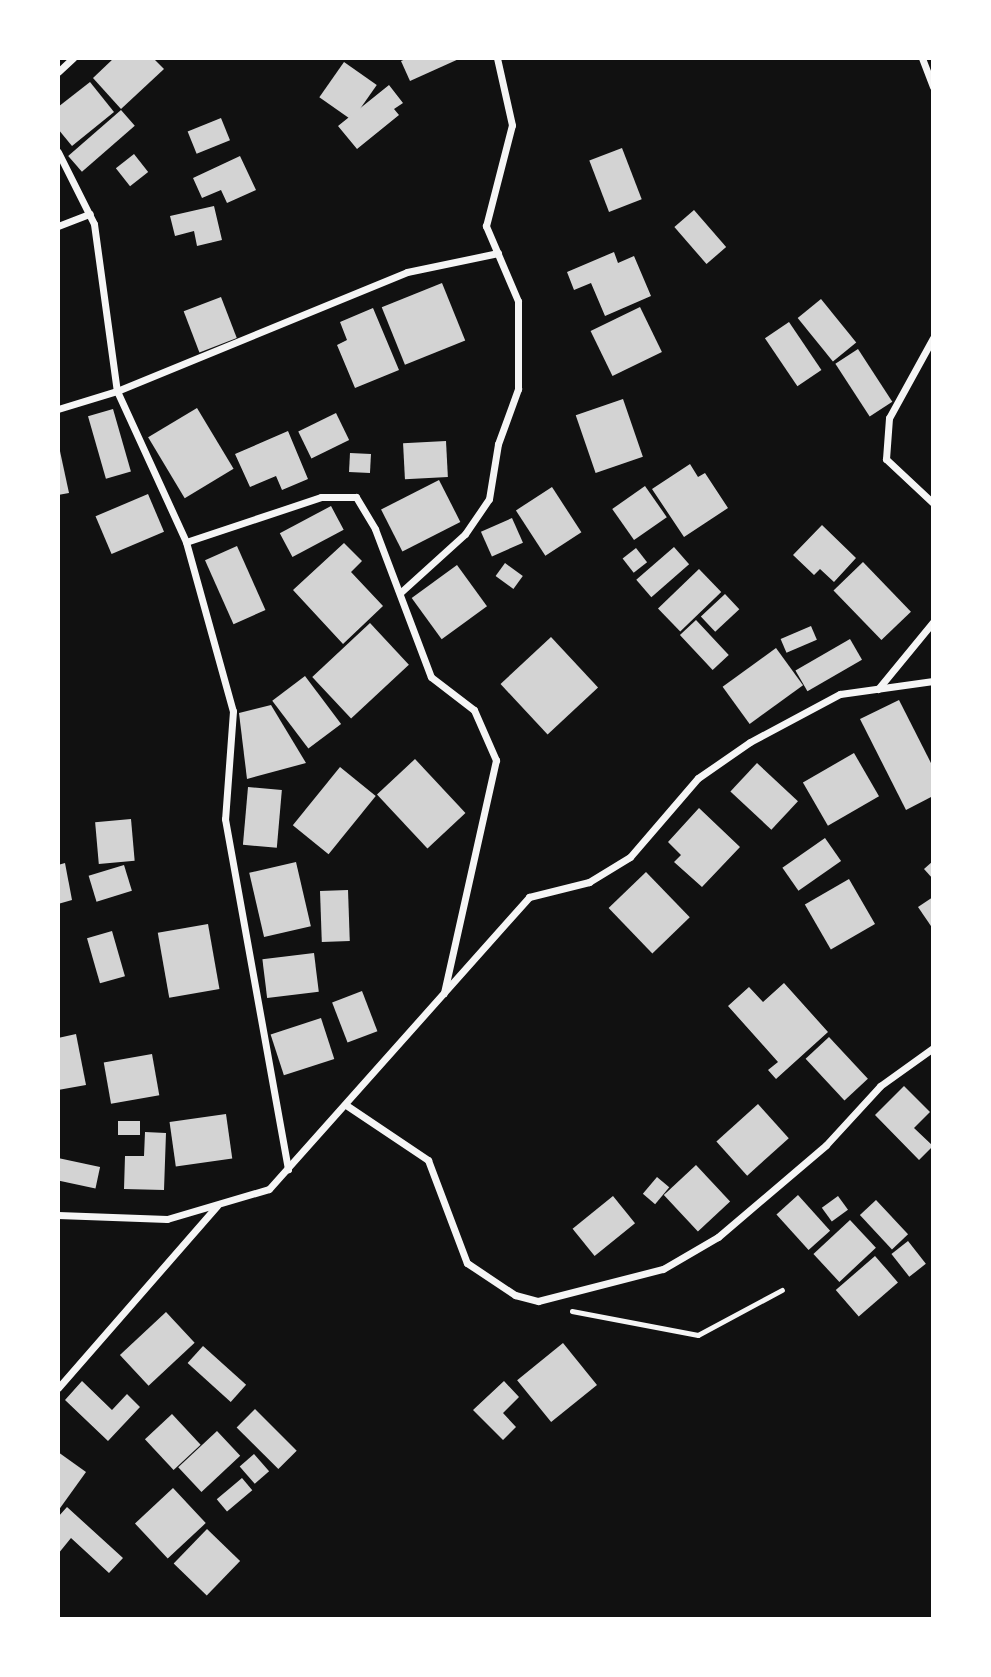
<!DOCTYPE html>
<style>
body{margin:0}
#map{position:relative;width:991px;height:1677px;overflow:hidden;background:#111;font-family:Karla,sans-serif}
div>[style]{position:absolute}
.building>*{inset:0;background:#d3d3d3;transform-origin:0 0}
.path>*{height:4.5px;margin:-2.25px;padding:0 2.25px;transform-origin:2.25px;border-radius:2.25px;background:#f5f5f5}
.minor>*{height:7px;margin:-3.5px;padding:0 3.5px;transform-origin:3.5px;border-radius:3.5px;background:#f5f5f5}
span{translate:-50% -50%;white-space:nowrap;text-align:center;line-height:1.15;-webkit-text-stroke:6px #fff;paint-order:stroke}
.frame{position:absolute;inset:0;border:60px solid #fff;pointer-events:none}
</style>
<div id="map">
<div class="building">
<i style="clip-path:polygon(114px 58px,153px 58px,164px 69px,121px 109px,93px 78px)"></i>
<i style="clip-path:polygon(408px 58px,461px 58px,410px 81px,401px 61px)"></i>
<i style="left:344px;top:62px;width:40px;height:43px;rotate:35deg"></i>
<i style="clip-path:polygon(90px 82px,114px 112px,72px 146px,58px 129px,58px 107px)"></i>
<i style="clip-path:polygon(389px 85px,403px 103px,394px 109px,399px 115px,357px 149px,338px 126px)"></i>
<i style="left:121px;top:110px;width:21px;height:70px;rotate:49deg"></i>
<i style="left:221px;top:118px;width:24px;height:36px;rotate:68deg"></i>
<i style="left:622px;top:148px;width:55px;height:35px;rotate:69deg"></i>
<i style="left:134px;top:154px;width:23px;height:23px;rotate:52deg"></i>
<i style="clip-path:polygon(240px 156px,256px 190px,227px 203px,221px 190px,202px 198px,193px 178px)"></i>
<i style="clip-path:polygon(214px 206px,222px 240px,197px 246px,194px 231px,175px 236px,170px 216px)"></i>
<i style="left:694px;top:210px;width:49px;height:26px;rotate:49deg"></i>
<i style="clip-path:polygon(614px 252px,618px 263px,634px 256px,651px 296px,605px 316px,591px 283px,574px 290px,567px 272px)"></i>
<i style="left:442px;top:283px;width:62px;height:65px;rotate:68deg"></i>
<i style="left:221px;top:297px;width:44px;height:40px;rotate:69deg"></i>
<i style="left:821px;top:299px;width:56px;height:30px;rotate:51deg"></i>
<i style="left:640px;top:307px;width:50px;height:55px;rotate:64deg"></i>
<i style="clip-path:polygon(373px 308px,399px 370px,355px 388px,337px 345px,347px 340px,340px 322px)"></i>
<i style="left:789px;top:322px;width:58px;height:29px;rotate:56deg"></i>
<i style="left:858px;top:349px;width:63px;height:27px;rotate:57deg"></i>
<i style="left:623px;top:399px;width:61px;height:50px;rotate:71deg"></i>
<i style="left:197px;top:408px;width:71px;height:57px;rotate:59deg"></i>
<i style="left:113px;top:409px;width:65px;height:26px;rotate:74deg"></i>
<i style="left:336px;top:413px;width:30px;height:42px;rotate:64deg"></i>
<i style="clip-path:polygon(288px 431px,308px 479px,282px 490px,276px 476px,250px 487px,235px 454px)"></i>
<i style="left:446px;top:441px;width:36px;height:43px;rotate:87deg"></i>
<i style="clip-path:polygon(58px 442px,69px 493px,58px 495px)"></i>
<i style="left:350px;top:453px;width:21px;height:19px;rotate:3deg"></i>
<i style="clip-path:polygon(690px 464px,698px 477px,705px 473px,728px 508px,684px 537px,652px 489px)"></i>
<i style="left:439px;top:480px;width:47px;height:65px;rotate:63deg"></i>
<i style="left:645px;top:486px;width:38px;height:40px;rotate:55deg"></i>
<i style="left:552px;top:487px;width:54px;height:43px;rotate:57deg"></i>
<i style="left:148px;top:494px;width:41px;height:57px;rotate:67deg"></i>
<i style="left:331px;top:506px;width:27px;height:58px;rotate:62deg"></i>
<i style="left:512px;top:518px;width:27px;height:34px;rotate:66deg"></i>
<i style="clip-path:polygon(822px 525px,856px 558px,834px 582px,820px 569px,814px 575px,793px 555px)"></i>
<i style="clip-path:polygon(344px 543px,362px 561px,351px 572px,383px 606px,343px 644px,293px 590px)"></i>
<i style="left:237px;top:546px;width:70px;height:35px;rotate:66deg"></i>
<i style="left:674px;top:547px;width:23px;height:50px;rotate:49deg"></i>
<i style="left:636px;top:548px;width:18px;height:17px;rotate:52deg"></i>
<i style="left:863px;top:562px;width:69px;height:41px;rotate:46deg"></i>
<i style="left:505px;top:563px;width:22px;height:16px;rotate:36deg"></i>
<i style="left:457px;top:565px;width:51px;height:56px;rotate:54deg"></i>
<i style="left:699px;top:569px;width:32px;height:57px;rotate:46deg"></i>
<i style="left:725px;top:594px;width:21px;height:33px;rotate:47deg"></i>
<i style="left:696px;top:620px;width:48px;height:22px;rotate:47deg"></i>
<i style="left:370px;top:623px;width:57px;height:79px;rotate:47deg"></i>
<i style="left:811px;top:626px;width:15px;height:33px;rotate:67deg"></i>
<i style="left:551px;top:637px;width:69px;height:69px;rotate:47deg"></i>
<i style="left:850px;top:639px;width:24px;height:63px;rotate:60deg"></i>
<i style="left:776px;top:648px;width:46px;height:66px;rotate:54deg"></i>
<i style="left:305px;top:676px;width:60px;height:41px;rotate:53deg"></i>
<i style="clip-path:polygon(899px 700px,933px 767px,933px 796px,906px 810px,860px 719px)"></i>
<i style="clip-path:polygon(271px 705px,306px 763px,247px 779px,239px 713px)"></i>
<i style="left:854px;top:753px;width:50px;height:59px;rotate:60deg"></i>
<i style="left:415px;top:759px;width:74px;height:52px;rotate:47deg"></i>
<i style="left:757px;top:763px;width:56px;height:39px;rotate:43deg"></i>
<i style="left:340px;top:767px;width:46px;height:75px;rotate:39deg"></i>
<i style="left:248px;top:787px;width:34px;height:58px;rotate:5deg"></i>
<i style="clip-path:polygon(699px 808px,740px 847px,702px 887px,674px 862px,681px 855px,668px 842px)"></i>
<i style="left:131px;top:819px;width:42px;height:36px;rotate:85deg"></i>
<i style="left:825px;top:838px;width:28px;height:52px;rotate:55deg"></i>
<i style="clip-path:polygon(933px 861px,933px 879px,924px 869px)"></i>
<i style="left:296px;top:862px;width:66px;height:48px;rotate:77deg"></i>
<i style="clip-path:polygon(65px 863px,72px 900px,58px 904px,58px 865px)"></i>
<i style="left:124px;top:865px;width:27px;height:37px;rotate:73deg"></i>
<i style="left:646px;top:872px;width:63px;height:52px;rotate:46deg"></i>
<i style="left:849px;top:879px;width:52px;height:51px;rotate:60deg"></i>
<i style="left:348px;top:890px;width:51px;height:28px;rotate:88deg"></i>
<i style="clip-path:polygon(933px 897px,933px 929px,918px 907px)"></i>
<i style="left:208px;top:924px;width:66px;height:51px;rotate:80deg"></i>
<i style="left:112px;top:931px;width:47px;height:26px;rotate:74deg"></i>
<i style="left:314px;top:953px;width:39px;height:52px;rotate:83deg"></i>
<i style="clip-path:polygon(784px 983px,828px 1032px,776px 1079px,768px 1070px,778px 1062px,728px 1006px,749px 987px,763px 1002px)"></i>
<i style="left:362px;top:991px;width:43px;height:32px;rotate:69deg"></i>
<i style="left:321px;top:1018px;width:43px;height:53px;rotate:72deg"></i>
<i style="clip-path:polygon(76px 1034px,86px 1085px,58px 1090px,58px 1038px)"></i>
<i style="left:829px;top:1037px;width:57px;height:32px;rotate:47deg"></i>
<i style="left:152px;top:1054px;width:42px;height:49px;rotate:80deg"></i>
<i style="clip-path:polygon(904px 1086px,930px 1112px,914px 1128px,933px 1146px,919px 1160px,875px 1115px)"></i>
<i style="left:758px;top:1104px;width:46px;height:56px;rotate:48deg"></i>
<i style="left:226px;top:1114px;width:45px;height:57px;rotate:82deg"></i>
<i style="left:118px;top:1121px;width:22px;height:14px"></i>
<i style="clip-path:polygon(145px 1132px,166px 1133px,164px 1190px,124px 1189px,125px 1156px,144px 1156px)"></i>
<i style="left:58px;top:1158px;width:43px;height:22px;rotate:12deg"></i>
<i style="left:696px;top:1165px;width:50px;height:44px;rotate:47deg"></i>
<i style="left:657px;top:1177px;width:16px;height:22px;rotate:40deg"></i>
<i style="left:798px;top:1195px;width:48px;height:29px;rotate:48deg"></i>
<i style="left:613px;top:1196px;width:35px;height:52px;rotate:51deg"></i>
<i style="left:838px;top:1196px;width:17px;height:20px;rotate:54deg"></i>
<i style="left:876px;top:1200px;width:47px;height:22px;rotate:47deg"></i>
<i style="left:850px;top:1220px;width:38px;height:50px;rotate:47deg"></i>
<i style="left:908px;top:1241px;width:29px;height:21px;rotate:52deg"></i>
<i style="left:875px;top:1256px;width:35px;height:52px;rotate:49deg"></i>
<i style="left:166px;top:1312px;width:42px;height:63px;rotate:47deg"></i>
<i style="left:563px;top:1343px;width:54px;height:59px;rotate:51deg"></i>
<i style="left:203px;top:1346px;width:58px;height:23px;rotate:42deg"></i>
<i style="clip-path:polygon(82px 1381px,112px 1410px,127px 1394px,140px 1407px,108px 1441px,65px 1400px)"></i>
<i style="clip-path:polygon(504px 1381px,519px 1397px,503px 1413px,516px 1427px,503px 1440px,473px 1410px)"></i>
<i style="left:255px;top:1409px;width:59px;height:26px;rotate:45deg"></i>
<i style="left:172px;top:1414px;width:42px;height:37px;rotate:47deg"></i>
<i style="left:217px;top:1431px;width:34px;height:53px;rotate:47deg"></i>
<i style="clip-path:polygon(58px 1452px,86px 1472px,58px 1511px)"></i>
<i style="left:254px;top:1454px;width:23px;height:19px;rotate:49deg"></i>
<i style="left:242px;top:1478px;width:16px;height:33px;rotate:50deg"></i>
<i style="left:173px;top:1488px;width:48px;height:52px;rotate:47deg"></i>
<i style="clip-path:polygon(67px 1507px,123px 1558px,109px 1573px,71px 1538px,58px 1554px,58px 1517px)"></i>
<i style="left:207px;top:1529px;width:46px;height:48px;rotate:44deg"></i>
</div>
<div class="path">
<i style="left:572px;top:1311px;width:128px;rotate:10.8deg"></i>
<i style="left:698px;top:1335px;width:95px;rotate:-28.2deg"></i>
</div>
<div class="minor">
<i style="left:922px;top:58px;width:31px;rotate:69deg"></i>
<i style="left:58px;top:72px;width:21px;rotate:-43deg"></i>
<i style="left:58px;top:152px;width:80px;rotate:63.4deg"></i>
<i style="left:94px;top:224px;width:169px;rotate:82.2deg"></i>
<i style="left:117px;top:391px;width:166px;rotate:65.4deg"></i>
<i style="left:186px;top:542px;width:175px;rotate:74.5deg"></i>
<i style="left:233px;top:711px;width:108px;rotate:94.2deg"></i>
<i style="left:225px;top:819px;width:356px;rotate:79.8deg"></i>
<i style="left:58px;top:226px;width:34px;rotate:-21deg"></i>
<i style="left:933px;top:338px;width:91px;rotate:118.8deg"></i>
<i style="left:889px;top:418px;width:41px;rotate:94.2deg"></i>
<i style="left:886px;top:459px;width:64px;rotate:43.1deg"></i>
<i style="left:58px;top:409px;width:62px;rotate:-17deg"></i>
<i style="left:117px;top:391px;width:313px;rotate:-22.3deg"></i>
<i style="left:407px;top:272px;width:93px;rotate:-11.8deg"></i>
<i style="left:186px;top:542px;width:142px;rotate:-18.4deg"></i>
<i style="left:321px;top:497px;width:35px"></i>
<i style="left:356px;top:497px;width:37px;rotate:59deg"></i>
<i style="left:375px;top:529px;width:158px;rotate:69.3deg"></i>
<i style="left:431px;top:677px;width:54px;rotate:37.5deg"></i>
<i style="left:474px;top:710px;width:55px;rotate:66.3deg"></i>
<i style="left:496px;top:760px;width:239px;rotate:102.6deg"></i>
<i style="left:401px;top:592px;width:86px;rotate:-42.2deg"></i>
<i style="left:465px;top:534px;width:42px;rotate:-55.6deg"></i>
<i style="left:489px;top:499px;width:56px;rotate:-80.7deg"></i>
<i style="left:498px;top:444px;width:59px;rotate:-70deg"></i>
<i style="left:518px;top:389px;width:88px;rotate:-90deg"></i>
<i style="left:518px;top:301px;width:82px;rotate:-113.1deg"></i>
<i style="left:486px;top:226px;width:104px;rotate:-75.6deg"></i>
<i style="left:512px;top:125px;width:69px;rotate:-102.6deg"></i>
<i style="left:878px;top:689px;width:87px;rotate:-50.6deg"></i>
<i style="left:346px;top:1105px;width:99px;rotate:33.9deg"></i>
<i style="left:428px;top:1160px;width:110px;rotate:69.3deg"></i>
<i style="left:467px;top:1263px;width:58px;rotate:33.7deg"></i>
<i style="left:515px;top:1295px;width:24px;rotate:15deg"></i>
<i style="left:538px;top:1301px;width:129px;rotate:-14.4deg"></i>
<i style="left:663px;top:1269px;width:64px;rotate:-30.2deg"></i>
<i style="left:718px;top:1237px;width:142px;rotate:-40.4deg"></i>
<i style="left:826px;top:1145px;width:80px;rotate:-47.5deg"></i>
<i style="left:880px;top:1086px;width:65px;rotate:-35.6deg"></i>
<i style="left:58px;top:1215px;width:109px;rotate:2.1deg"></i>
<i style="left:167px;top:1219px;width:106px;rotate:-16.4deg"></i>
<i style="left:269px;top:1189px;width:391px;rotate:-48.3deg"></i>
<i style="left:529px;top:897px;width:62px;rotate:-14deg"></i>
<i style="left:589px;top:882px;width:48px;rotate:-31.4deg"></i>
<i style="left:630px;top:857px;width:104px;rotate:-49.3deg"></i>
<i style="left:698px;top:778px;width:63px;rotate:-34.7deg"></i>
<i style="left:750px;top:742px;width:102px;rotate:-28.1deg"></i>
<i style="left:840px;top:694px;width:94px;rotate:-8deg"></i>
<i style="left:58px;top:1388px;width:242px;rotate:-48.9deg"></i>
</div>
<div class="frame"></div>
</div>
